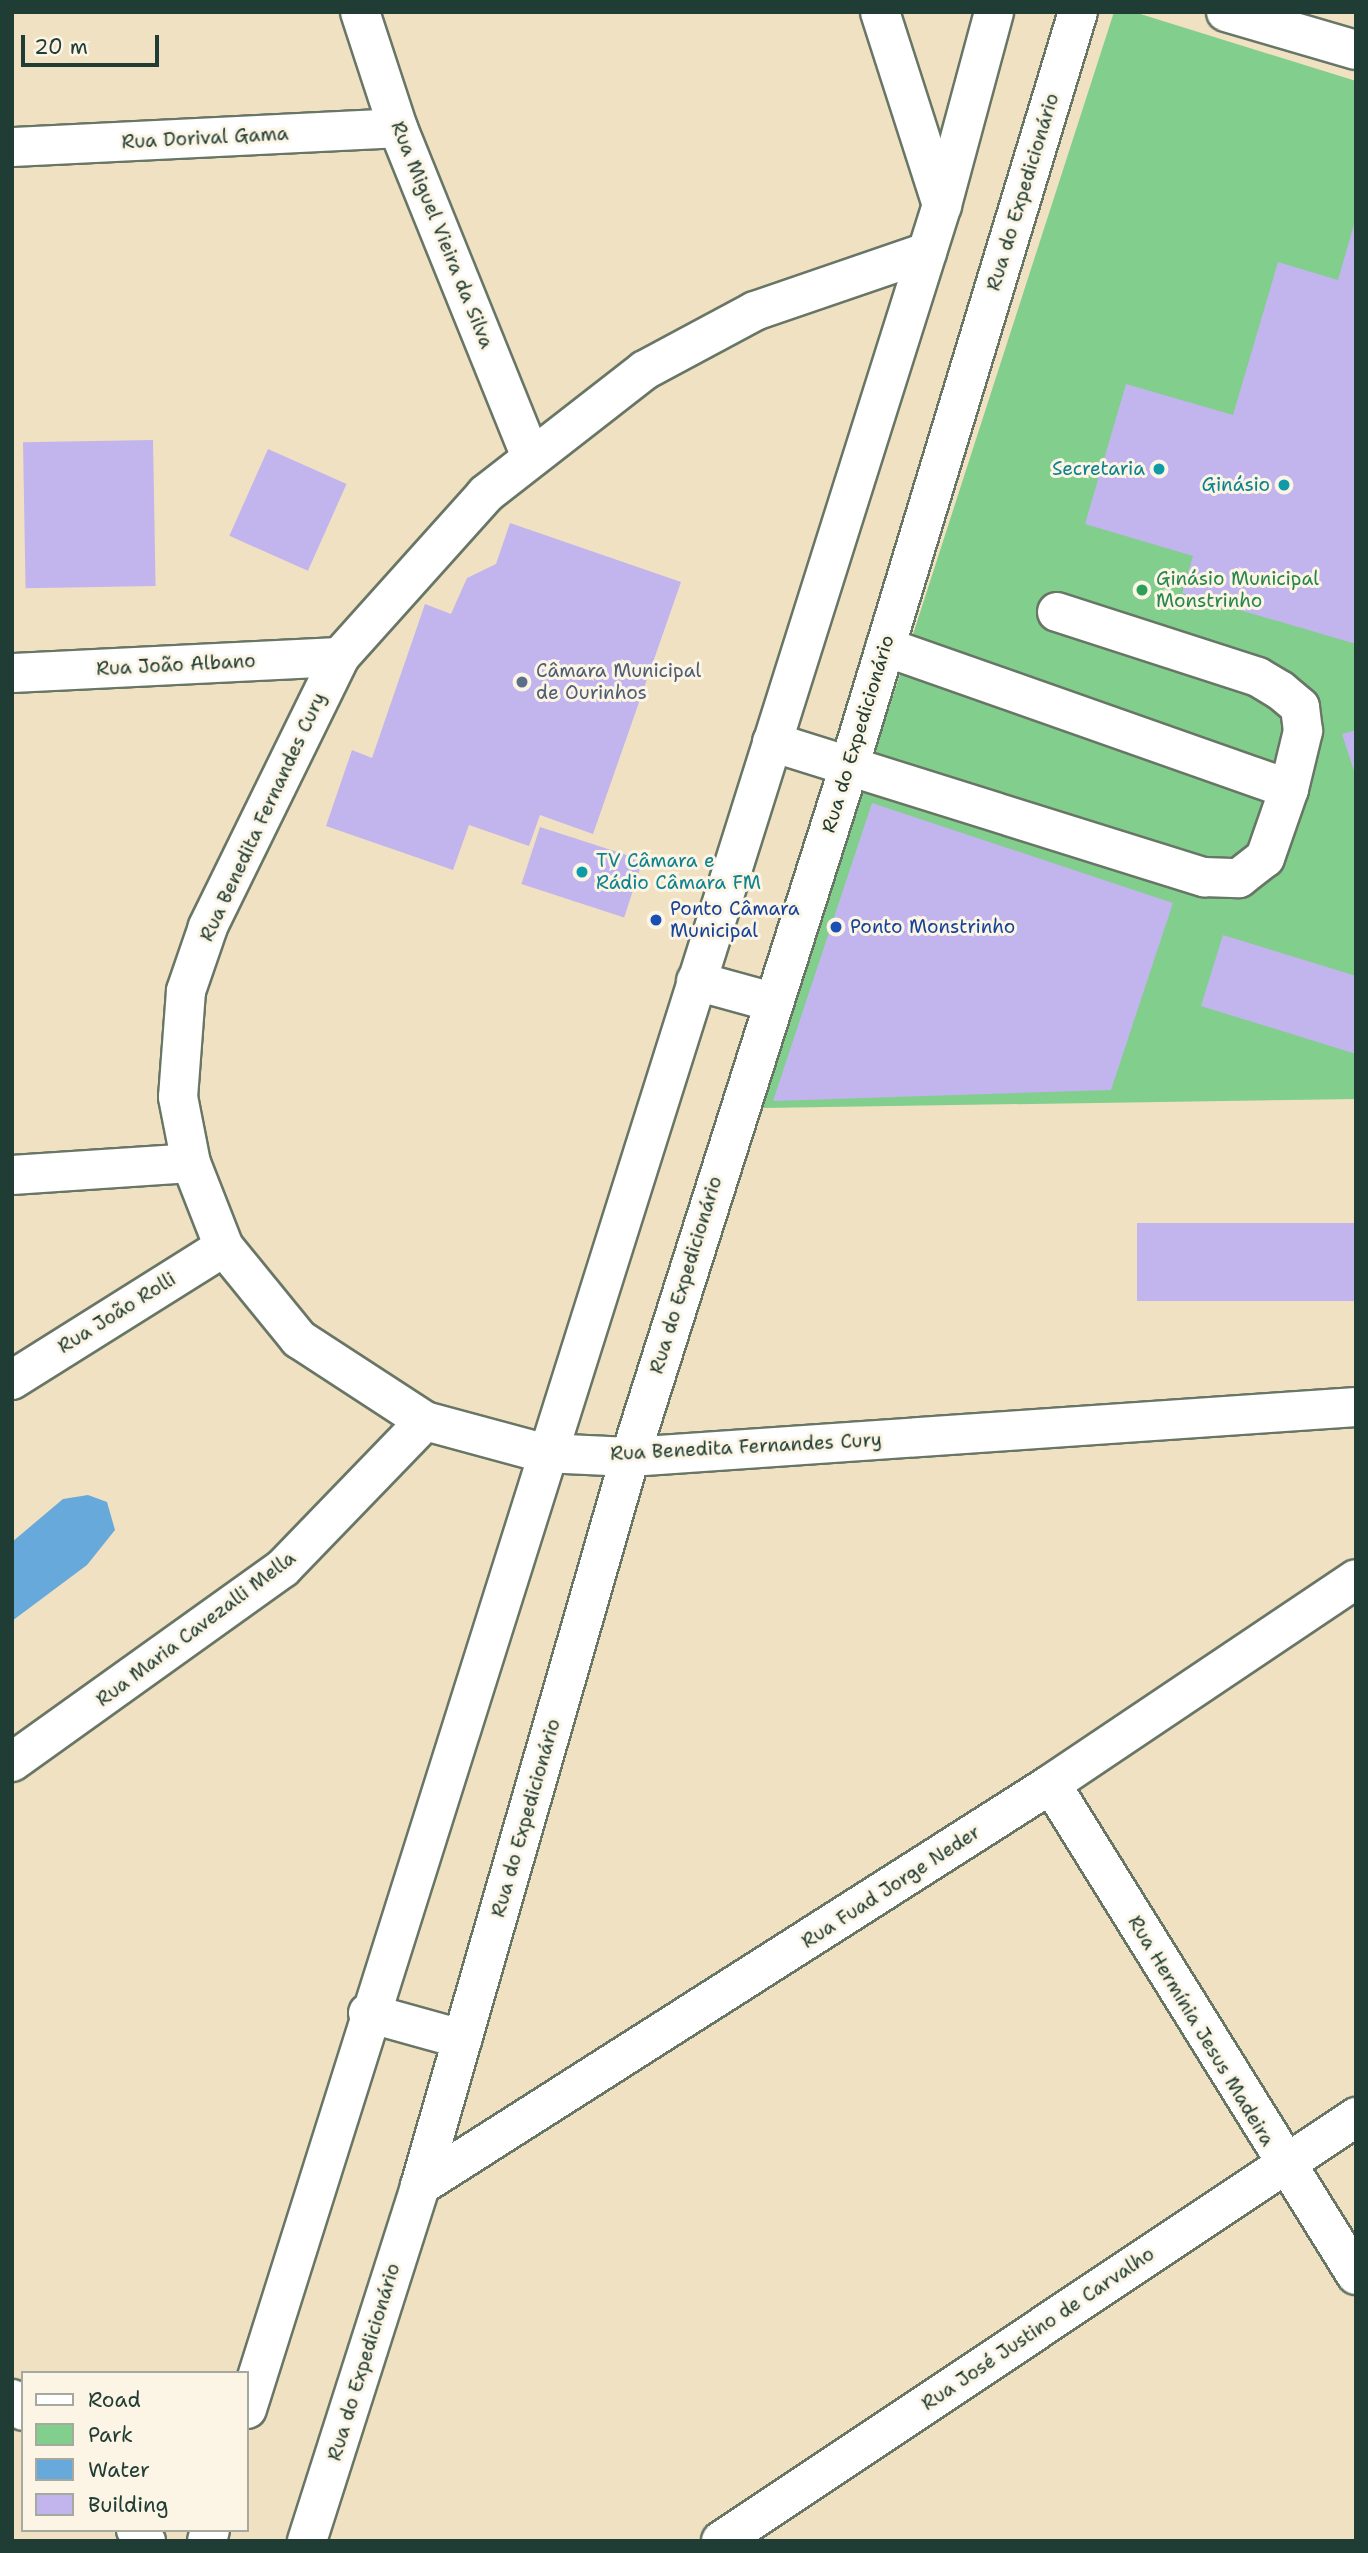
<!DOCTYPE html>
<meta charset="utf-8">
<style>
body{margin:0}
#map{position:relative;width:1368px;height:2553px;overflow:hidden;background:#f0e1c2;font-family:"Shantell Sans",sans-serif}
div>[style]{position:absolute}
.green>*{inset:0;background:#82ce8d}
.water>*{inset:0;background:#68a9dc}
.building>*{inset:0;background:#c2b4ed;transform-origin:0 0}
.roads{filter:drop-shadow(2px 0 #687666) drop-shadow(-2px 0 #687666) drop-shadow(0 2px #687666) drop-shadow(0 -2px #687666)}
.minor>*{height:38px;margin:-19px;padding:0 19px;transform-origin:19px;border-radius:19px;background:#fff}
.major>*{height:38px;margin:-19px;padding:0 19px;transform-origin:19px;border-radius:19px;background:#fff}
.dots>*{width:19px;height:19px;translate:-50% -50%;box-sizing:border-box;border:4px solid #fcf5e5;border-radius:50%}
span{translate:-50% -50%;white-space:nowrap;text-align:center;line-height:1.15;-webkit-text-stroke:6px #fcf5e5;paint-order:stroke}
.street-label{font-size:19px;color:#1f3d34}
.culture-label{font-size:19px;color:#0d838f}
.right{translate:-100% -50%;text-align:right}
.left{translate:0 -50%;text-align:left}
.leisure-label{font-size:19px;color:#27864d}
.service-label{font-size:19px;color:#4e5e75}
.transit-label{font-size:19px;color:#164399}
.frame{position:absolute;inset:0;border:14px solid #1f3d34;pointer-events:none}
.legend{position:absolute;left:21px;top:2371px;width:228px;height:161px;box-sizing:border-box;background:#fcf5e5;border:2px solid #a4ab9e;margin:0;padding:9px 12px;list-style:none;font-size:21px;color:#1f3d34}
.legend li{display:flex;align-items:center;gap:14px;height:35px}
.legend b{width:35px;border:2px solid #a4ab9e}
.scale{position:absolute;left:21px;top:35px;width:138px;height:32px;box-sizing:border-box;border:4px solid #1f3d34;border-top:0;padding-left:9px;font-size:21px;line-height:24px;white-space:nowrap;color:#1f3d34;-webkit-text-stroke:5px #fcf5e5;paint-order:stroke}
</style>
<div id="map">
<div class="green">
<i style="clip-path:polygon(1114px 12px,1134px 12px,1356px 81px,1356px 1099px,760px 1108px)"></i>
</div>
<div class="water">
<i style="clip-path:polygon(88px 1495px,107px 1502px,115px 1530px,87px 1565px,12px 1621px,12px 1542px,63px 1499px)"></i>
</div>
<div class="building">
<i style="clip-path:polygon(1355px 221px,1356px 221px,1356px 644px,1182px 593px,1193px 556px,1085px 524px,1126px 384px,1233px 415px,1278px 262px,1338px 280px)"></i>
<i style="left:153px;top:440px;width:146px;height:130px;rotate:89deg"></i>
<i style="left:268px;top:449px;width:86px;height:95px;rotate:24deg"></i>
<i style="clip-path:polygon(510px 523px,681px 582px,593px 834px,540px 815px,529px 846px,469px 825px,453px 870px,326px 826px,352px 750px,372px 758px,425px 604px,451px 614px,467px 578px,496px 564px)"></i>
<i style="clip-path:polygon(1356px 730px,1356px 774px,1355px 774px,1342px 734px)"></i>
<i style="clip-path:polygon(872px 803px,1173px 903px,1111px 1090px,773px 1101px)"></i>
<i style="left:540px;top:827px;width:108px;height:60px;rotate:18deg"></i>
<i style="clip-path:polygon(1223px 935px,1356px 976px,1356px 1054px,1201px 1006px)"></i>
<i style="left:1356px;top:1223px;width:78px;height:219px;rotate:90deg"></i>
</div>
<div class="roads">
<div class="minor">
<i style="left:360px;top:12px;width:122px;rotate:71.9deg"></i>
<i style="left:398px;top:128px;width:353px;rotate:68deg"></i>
<i style="left:880px;top:12px;width:203px;rotate:72.2deg"></i>
<i style="left:1226px;top:12px;width:135px;rotate:16.3deg"></i>
<i style="left:12px;top:147px;width:386px;rotate:-2.8deg"></i>
<i style="left:927px;top:252px;width:182px;rotate:161.1deg"></i>
<i style="left:755px;top:311px;width:125px;rotate:151.8deg"></i>
<i style="left:645px;top:370px;width:202px;rotate:142.1deg"></i>
<i style="left:486px;top:494px;width:219px;rotate:131.9deg"></i>
<i style="left:340px;top:657px;width:301px;rotate:116.1deg"></i>
<i style="left:208px;top:927px;width:68px;rotate:109deg"></i>
<i style="left:186px;top:991px;width:106px;rotate:94.3deg"></i>
<i style="left:178px;top:1097px;width:67px;rotate:78.9deg"></i>
<i style="left:191px;top:1163px;width:90px;rotate:68.6deg"></i>
<i style="left:224px;top:1247px;width:119px;rotate:50.8deg"></i>
<i style="left:299px;top:1339px;width:150px;rotate:33.1deg"></i>
<i style="left:425px;top:1421px;width:123px;rotate:15.1deg"></i>
<i style="left:544px;top:1453px;width:86px;rotate:2.7deg"></i>
<i style="left:630px;top:1457px;width:728px;rotate:-3.94deg"></i>
<i style="left:1057px;top:612px;width:211px;rotate:17.9deg"></i>
<i style="left:1258px;top:677px;width:26px;rotate:31deg"></i>
<i style="left:1280px;top:690px;width:26px;rotate:40deg"></i>
<i style="left:1300px;top:707px;width:24px;rotate:83deg"></i>
<i style="left:1303px;top:731px;width:60px;rotate:103.6deg"></i>
<i style="left:12px;top:673px;width:328px;rotate:-2.8deg"></i>
<i style="left:772px;top:742px;width:453px;rotate:17.4deg"></i>
<i style="left:1204px;top:877px;width:35px;rotate:2deg"></i>
<i style="left:1239px;top:878px;width:33px;rotate:-38deg"></i>
<i style="left:1265px;top:858px;width:73px;rotate:-70.8deg"></i>
<i style="left:1289px;top:789px;width:428px;rotate:-160.6deg"></i>
<i style="left:12px;top:1175px;width:179px;rotate:-3.8deg"></i>
<i style="left:12px;top:1380px;width:250px;rotate:-32.1deg"></i>
<i style="left:12px;top:1762px;width:333px;rotate:-35.6deg"></i>
<i style="left:283px;top:1568px;width:204px;rotate:-46deg"></i>
<i style="left:1051px;top:1784px;width:578px;rotate:58.15deg"></i>
<i style="left:420px;top:2186px;width:748px;rotate:-32.5deg"></i>
<i style="left:1051px;top:1784px;width:367px;rotate:-33.9deg"></i>
<i style="left:12px;top:2399px;width:16px;rotate:47deg"></i>
<i style="left:136px;top:2530px;width:15px;rotate:48deg"></i>
<i style="left:721px;top:2541px;width:764px;rotate:-33.73deg"></i>
</div>
<div class="major">
<i style="left:696px;top:981px;width:79px;rotate:15.4deg"></i>
<i style="left:368px;top:2013px;width:98px;rotate:15.5deg"></i>
<i style="left:247px;top:2409px;width:2311px;rotate:-72.5deg"></i>
<i style="left:942px;top:205px;width:200px;rotate:-74.9deg"></i>
<i style="left:207px;top:2541px;width:11px;rotate:-75deg"></i>
<i style="left:307px;top:2541px;width:373px;rotate:-72.3deg"></i>
<i style="left:420px;top:2186px;width:759px;rotate:-73.93deg"></i>
<i style="left:630px;top:1457px;width:724px;rotate:-72.39deg"></i>
<i style="left:849px;top:767px;width:789px;rotate:-73.13deg"></i>
</div>
</div>
<div class="dots">
<i style="left:1159px;top:469px;background:#0f9aa8"></i>
<i style="left:1284px;top:485px;background:#0f9aa8"></i>
<i style="left:1142px;top:590px;background:#2e9e5b"></i>
<i style="left:522px;top:682px;background:#5c6f8a"></i>
<i style="left:582px;top:872px;background:#0f9aa8"></i>
<i style="left:656px;top:920px;background:#1a4fb4"></i>
<i style="left:836px;top:927px;background:#1a4fb4"></i>
</div>
<div class="street-label">
<span style="left:205px;top:138px;rotate:-3deg">Rua Dorival Gama</span>
<span style="left:1023px;top:192px;rotate:-73deg">Rua do Expedicionário</span>
<span style="left:442px;top:235px;rotate:68deg">Rua Miguel Vieira da Silva</span>
<span style="left:176px;top:665px;rotate:-3deg">Rua João Albano</span>
<span style="left:858px;top:734px;rotate:-73deg">Rua do Expedicionário</span>
<span style="left:263px;top:817px;rotate:-65deg">Rua Benedita Fernandes Cury</span>
<span style="left:686px;top:1275px;rotate:-73deg">Rua do Expedicionário</span>
<span style="left:117px;top:1313px;rotate:-32deg">Rua João Rolli</span>
<span style="left:746px;top:1447px;rotate:-3deg">Rua Benedita Fernandes Cury</span>
<span style="left:196px;top:1629px;rotate:-37deg">Rua Maria Cavezalli Mella</span>
<span style="left:526px;top:1818px;rotate:-74deg">Rua do Expedicionário</span>
<span style="left:891px;top:1887px;rotate:-33deg">Rua Fuad Jorge Neder</span>
<span style="left:1201px;top:2031px;rotate:59deg">Rua Hermínia Jesus Madeira</span>
<span style="left:1038px;top:2329px;rotate:-34deg">Rua José Justino de Carvalho</span>
<span style="left:364px;top:2362px;rotate:-73deg">Rua do Expedicionário</span>
</div>
<div class="culture-label">
<span class="right" style="left:1145px;top:469px">Secretaria</span>
<span class="right" style="left:1270px;top:485px">Ginásio</span>
<span class="left" style="left:596px;top:872px">TV Câmara e<br>Rádio Câmara FM</span>
</div>
<div class="leisure-label">
<span class="left" style="left:1156px;top:590px">Ginásio Municipal<br>Monstrinho</span>
</div>
<div class="service-label">
<span class="left" style="left:536px;top:682px">Câmara Municipal<br>de Ourinhos</span>
</div>
<div class="transit-label">
<span class="left" style="left:670px;top:920px">Ponto Câmara<br>Municipal</span>
<span class="left" style="left:850px;top:927px">Ponto Monstrinho</span>
</div>
<div class="frame"></div>
<ul class="legend">
<li><b style="height:9px;background:#fff"></b>Road</li>
<li><b style="height:19px;background:#82ce8d"></b>Park</li>
<li><b style="height:19px;background:#68a9dc"></b>Water</li>
<li><b style="height:19px;background:#c2b4ed"></b>Building</li>
</ul>
<div class="scale">20 m</div>
</div>
